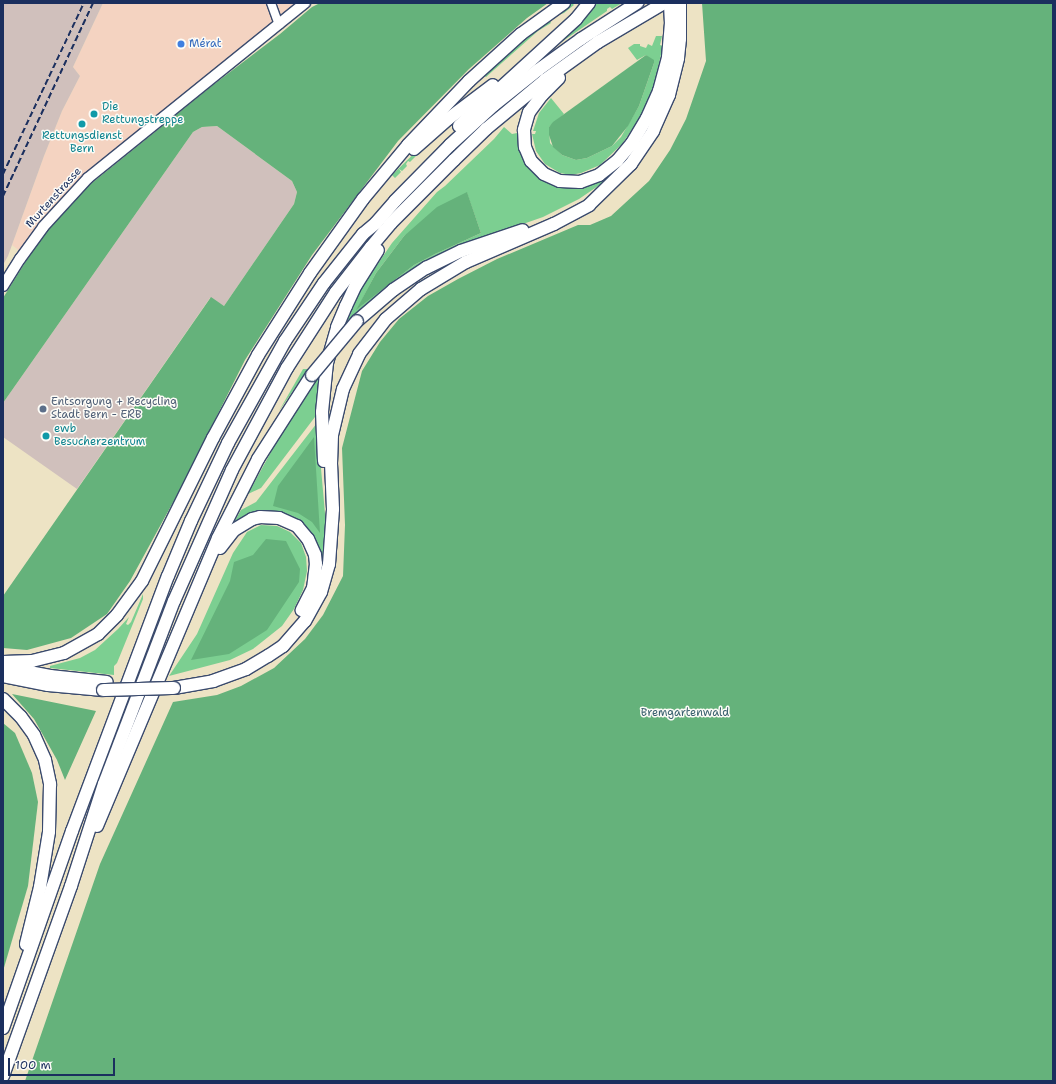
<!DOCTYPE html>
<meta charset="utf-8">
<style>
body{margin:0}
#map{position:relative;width:1056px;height:1084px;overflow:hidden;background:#ede3c4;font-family:"Shantell Sans",sans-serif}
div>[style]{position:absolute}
.built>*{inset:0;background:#f4d3c1}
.industrial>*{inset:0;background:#d0c0bc}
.green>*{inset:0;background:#7ccf91}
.forest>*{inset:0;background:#65b27b}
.roads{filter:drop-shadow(1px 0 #3a4a6d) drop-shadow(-1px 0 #3a4a6d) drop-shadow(0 1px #3a4a6d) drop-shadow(0 -1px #3a4a6d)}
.minor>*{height:8px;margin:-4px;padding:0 4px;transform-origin:4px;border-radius:4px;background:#fff}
.major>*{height:10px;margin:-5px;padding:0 5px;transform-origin:5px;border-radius:5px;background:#fff}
.highway>*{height:12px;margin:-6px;padding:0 6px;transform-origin:6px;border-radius:6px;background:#fff}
.rail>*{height:2px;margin-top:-1px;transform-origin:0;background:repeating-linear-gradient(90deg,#1b2f5e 0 6px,transparent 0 9px)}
.bridges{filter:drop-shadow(1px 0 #3a4a6d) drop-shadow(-1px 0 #3a4a6d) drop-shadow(0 1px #3a4a6d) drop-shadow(0 -1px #3a4a6d)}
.highway-bridge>*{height:12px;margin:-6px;padding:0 6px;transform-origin:6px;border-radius:6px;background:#fff}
.dots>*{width:11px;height:11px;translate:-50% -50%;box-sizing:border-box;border:2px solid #fdfcf7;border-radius:50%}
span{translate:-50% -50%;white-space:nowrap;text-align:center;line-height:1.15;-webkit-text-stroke:3px #fdfcf7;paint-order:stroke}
.shop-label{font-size:11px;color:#366cbe}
.left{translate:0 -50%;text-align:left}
.culture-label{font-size:11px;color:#0d838f}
.street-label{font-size:11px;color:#1b2f5e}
.service-label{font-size:11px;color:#4e5e75}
.park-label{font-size:11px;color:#385f6d}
.frame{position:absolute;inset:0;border:4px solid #1b2f5e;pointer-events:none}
.scale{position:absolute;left:8px;top:1058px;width:107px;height:18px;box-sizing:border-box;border:2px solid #1b2f5e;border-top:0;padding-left:5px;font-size:12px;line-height:14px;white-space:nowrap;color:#1b2f5e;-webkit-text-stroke:3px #fdfcf7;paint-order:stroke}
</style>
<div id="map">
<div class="built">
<i style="clip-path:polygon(103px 3px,304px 3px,100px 165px,21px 252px,12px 245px,44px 156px,62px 111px,80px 76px,73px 67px)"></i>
</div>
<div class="industrial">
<i style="clip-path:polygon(3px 3px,103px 3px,73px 67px,80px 76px,62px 111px,44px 156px,8px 256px,3px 265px)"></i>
<i style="clip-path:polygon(217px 126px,292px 181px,297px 192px,294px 204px,224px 306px,210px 298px,77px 489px,3px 437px,3px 403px,193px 132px,202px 127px)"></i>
</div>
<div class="green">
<i style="clip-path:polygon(572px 3px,574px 5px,564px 13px,556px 16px,550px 21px,551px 23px,538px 31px,486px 77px,483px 75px,521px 40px)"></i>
<i style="clip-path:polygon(596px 3px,622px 3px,612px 9px,610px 7px,607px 9px,607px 11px,557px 45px,587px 15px)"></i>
<i style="clip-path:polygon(656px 36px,662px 36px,660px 45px,663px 46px,653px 89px,642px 115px,622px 144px,600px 165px,581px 173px,571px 175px,560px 173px,545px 164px,536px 151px,532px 134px,535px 134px,536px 131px,533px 131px,539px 113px,551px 98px,564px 114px,549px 127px,550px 143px,562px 155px,576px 160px,587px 158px,612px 146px,621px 137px,639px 106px,654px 63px,646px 55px,637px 60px,628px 48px,634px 44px,640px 44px,640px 46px,646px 48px,648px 44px,652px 46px)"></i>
<i style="clip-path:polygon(evenodd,504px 127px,512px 134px,517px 133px,519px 129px,521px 140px,555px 183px,621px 165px,601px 184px,579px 199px,543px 217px,477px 240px,344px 328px,362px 287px,392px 243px,437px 192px,445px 186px,494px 139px,504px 127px,467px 193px,481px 233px,435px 254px,414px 265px,357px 309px,376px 273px,404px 236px,467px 193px)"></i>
<i style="clip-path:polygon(430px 138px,431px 141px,410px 162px,408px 161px,406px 164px,407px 166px,402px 171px,399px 169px,401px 172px,395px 178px,392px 175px)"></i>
<i style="clip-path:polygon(324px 366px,318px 413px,261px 488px,248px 494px,277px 441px,308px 394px,312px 383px)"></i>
<i style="clip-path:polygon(303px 369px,308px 369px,279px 411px)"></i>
<i style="clip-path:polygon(317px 423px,327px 536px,325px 560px,320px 581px,319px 566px,291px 520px,233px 524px,241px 510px,256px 502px)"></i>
<i style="clip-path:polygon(261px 525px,277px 526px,290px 532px,301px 543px,306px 557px,307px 571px,303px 590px,294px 609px,282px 626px,253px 649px,230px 660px,169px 676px,197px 634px,233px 553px,247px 532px)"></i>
<i style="clip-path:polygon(143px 594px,143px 599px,117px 663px,114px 666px,114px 675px,50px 668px,50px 666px,80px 658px,95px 650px,118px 629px,129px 617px,126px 624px,128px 625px,131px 622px)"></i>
</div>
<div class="forest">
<i style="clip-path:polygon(320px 3px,548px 3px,527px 18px,469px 69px,398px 141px,312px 255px,245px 360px,177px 495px,130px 581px,107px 614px,71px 638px,27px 650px,3px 648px,3px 596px,211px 297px,224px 306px,294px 204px,297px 192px,292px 181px,217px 126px,202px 127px,193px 132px,3px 403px,3px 298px,36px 245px,54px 221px,87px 187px,213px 85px,280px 34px,312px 7px)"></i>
<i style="clip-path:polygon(702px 3px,1053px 3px,1053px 1081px,25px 1081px,100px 864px,173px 702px,217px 695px,241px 686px,274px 668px,305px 639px,323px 615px,343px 576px,345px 525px,342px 448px,362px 371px,380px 342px,399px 319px,428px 296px,458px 279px,497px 259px,578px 225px,590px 225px,611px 216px,649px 181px,670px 150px,686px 119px,706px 61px)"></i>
<i style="clip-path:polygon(646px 55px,654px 60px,654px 63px,639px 106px,628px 126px,612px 146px,587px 158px,576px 160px,562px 155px,553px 147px,549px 135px,549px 127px,553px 122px)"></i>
<i style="clip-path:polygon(467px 192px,481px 233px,435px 254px,414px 265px,356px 310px,376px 273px,404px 236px,437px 207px)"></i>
<i style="clip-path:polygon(314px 437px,320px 533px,312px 522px,298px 513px,273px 506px,278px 486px)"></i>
<i style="clip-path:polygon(266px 539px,286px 541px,300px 569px,299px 582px,267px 630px,229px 654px,191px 660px,230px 581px,234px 562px,253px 555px)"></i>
<i style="clip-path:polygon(12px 694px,96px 711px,65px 780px,57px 760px,34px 719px)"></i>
<i style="clip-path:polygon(3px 723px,15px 733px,32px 773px,38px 802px,28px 886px,3px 971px)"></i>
</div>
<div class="roads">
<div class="minor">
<i style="left:271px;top:3px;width:23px;rotate:70deg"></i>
</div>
<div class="major">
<i style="left:3px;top:286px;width:32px;rotate:-58deg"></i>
<i style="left:20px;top:259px;width:39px;rotate:-54deg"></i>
<i style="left:43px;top:227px;width:67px;rotate:-47.4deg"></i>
<i style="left:88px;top:178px;width:279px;rotate:-38.9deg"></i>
</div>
<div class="highway">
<i style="left:559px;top:78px;width:24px;rotate:135deg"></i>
<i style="left:542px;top:95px;width:21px;rotate:127deg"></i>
<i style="left:529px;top:112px;width:19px;rotate:106deg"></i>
<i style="left:524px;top:130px;width:17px;rotate:87deg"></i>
<i style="left:525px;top:147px;width:15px;rotate:67deg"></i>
<i style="left:531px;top:161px;width:18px;rotate:45deg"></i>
<i style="left:544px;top:174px;width:17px;rotate:24deg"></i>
<i style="left:560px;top:181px;width:20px;rotate:3deg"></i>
<i style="left:580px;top:182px;width:20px;rotate:-20deg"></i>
<i style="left:599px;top:175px;width:23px;rotate:-38deg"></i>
<i style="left:617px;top:161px;width:23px;rotate:-50deg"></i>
<i style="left:632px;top:143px;width:29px;rotate:-59deg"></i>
<i style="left:647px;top:118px;width:30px;rotate:-66deg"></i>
<i style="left:659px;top:91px;width:35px;rotate:-75deg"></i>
<i style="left:668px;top:57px;width:33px;rotate:-85deg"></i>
<i style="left:671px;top:24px;width:21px;rotate:-93deg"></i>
<i style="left:459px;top:126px;width:159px;rotate:-42.4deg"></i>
<i style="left:576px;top:19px;width:21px;rotate:-51deg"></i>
<i style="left:414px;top:149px;width:45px;rotate:-41.4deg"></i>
<i style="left:448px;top:119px;width:56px;rotate:-37.1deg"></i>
<i style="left:357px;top:321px;width:48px;rotate:-40.7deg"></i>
<i style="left:393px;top:290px;width:40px;rotate:-34deg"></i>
<i style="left:426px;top:268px;width:39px;rotate:-26deg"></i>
<i style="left:461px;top:251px;width:65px;rotate:-18.7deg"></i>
<i style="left:324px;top:461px;width:49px;rotate:-92.3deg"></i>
<i style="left:322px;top:412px;width:49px;rotate:-84.2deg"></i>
<i style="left:327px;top:363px;width:37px;rotate:-74deg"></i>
<i style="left:337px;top:327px;width:23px;rotate:-67deg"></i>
<i style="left:346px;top:306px;width:23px;rotate:-65deg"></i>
<i style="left:356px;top:285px;width:41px;rotate:-57.8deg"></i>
<i style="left:220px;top:548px;width:23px;rotate:-52deg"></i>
<i style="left:234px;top:530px;width:21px;rotate:-31deg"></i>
<i style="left:252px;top:519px;width:8px;rotate:-14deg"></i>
<i style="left:260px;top:517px;width:19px;rotate:3deg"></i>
<i style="left:279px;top:518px;width:20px;rotate:24deg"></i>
<i style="left:297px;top:526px;width:17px;rotate:50deg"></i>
<i style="left:308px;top:539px;width:17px;rotate:66deg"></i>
<i style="left:315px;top:555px;width:9px;rotate:84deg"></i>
<i style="left:316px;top:564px;width:24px;rotate:97deg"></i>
<i style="left:313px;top:588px;width:25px;rotate:117deg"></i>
<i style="left:3px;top:662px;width:29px;rotate:-2deg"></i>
<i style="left:32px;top:661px;width:33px;rotate:-14deg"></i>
<i style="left:64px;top:653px;width:39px;rotate:-29deg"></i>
<i style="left:98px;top:634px;width:27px;rotate:-45deg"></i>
<i style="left:117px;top:615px;width:42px;rotate:-53.7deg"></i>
<i style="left:142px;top:581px;width:160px;rotate:-63.6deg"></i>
<i style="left:213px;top:438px;width:94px;rotate:-61.5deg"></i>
<i style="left:258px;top:355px;width:97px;rotate:-57.6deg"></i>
<i style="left:310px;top:273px;width:91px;rotate:-54.4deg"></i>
<i style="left:363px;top:199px;width:70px;rotate:-50.2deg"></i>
<i style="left:408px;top:145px;width:88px;rotate:-46.4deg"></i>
<i style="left:469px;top:81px;width:70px;rotate:-42.1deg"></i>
<i style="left:521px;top:34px;width:53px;rotate:-35.8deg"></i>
<i style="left:3px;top:667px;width:48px;rotate:10.8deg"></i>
<i style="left:50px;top:676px;width:57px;rotate:6deg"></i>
<i style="left:3px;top:676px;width:46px;rotate:11.3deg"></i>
<i style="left:48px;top:685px;width:55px;rotate:5.2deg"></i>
<i style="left:174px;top:688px;width:40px;rotate:-10deg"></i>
<i style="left:213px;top:681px;width:35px;rotate:-20deg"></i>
<i style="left:246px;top:669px;width:26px;rotate:-31deg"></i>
<i style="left:268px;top:656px;width:18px;rotate:-34deg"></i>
<i style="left:283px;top:646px;width:33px;rotate:-49deg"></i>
<i style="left:305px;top:621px;width:33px;rotate:-61deg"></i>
<i style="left:321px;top:592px;width:29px;rotate:-74deg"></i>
<i style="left:329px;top:564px;width:55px;rotate:-85.8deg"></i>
<i style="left:333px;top:509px;width:45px;rotate:-92.5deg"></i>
<i style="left:331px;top:464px;width:29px;rotate:-88deg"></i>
<i style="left:332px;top:435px;width:47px;rotate:-76.6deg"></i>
<i style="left:343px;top:389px;width:38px;rotate:-65deg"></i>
<i style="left:359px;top:354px;width:44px;rotate:-52.4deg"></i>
<i style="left:386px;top:319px;width:46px;rotate:-40.6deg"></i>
<i style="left:421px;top:289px;width:52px;rotate:-31deg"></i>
<i style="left:466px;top:262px;width:96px;rotate:-23.4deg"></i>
<i style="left:554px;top:224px;width:40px;rotate:-28deg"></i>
<i style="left:589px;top:205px;width:59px;rotate:-44.3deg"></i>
<i style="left:631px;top:164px;width:40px;rotate:-56deg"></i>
<i style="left:653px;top:131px;width:39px;rotate:-66deg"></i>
<i style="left:669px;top:95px;width:38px;rotate:-76deg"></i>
<i style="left:678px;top:58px;width:19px;rotate:-84deg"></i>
<i style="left:680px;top:39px;width:36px;rotate:-90deg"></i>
<i style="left:3px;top:699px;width:25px;rotate:45deg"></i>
<i style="left:21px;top:717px;width:22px;rotate:54deg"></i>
<i style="left:34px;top:735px;width:27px;rotate:66deg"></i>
<i style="left:45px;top:760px;width:25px;rotate:78deg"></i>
<i style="left:50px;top:784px;width:48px;rotate:91.2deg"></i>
<i style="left:49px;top:832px;width:56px;rotate:99.3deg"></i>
<i style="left:40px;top:887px;width:59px;rotate:103.8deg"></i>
<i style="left:97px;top:826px;width:312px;rotate:-67.2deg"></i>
<i style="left:218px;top:538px;width:89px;rotate:-63.1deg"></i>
<i style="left:258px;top:459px;width:100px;rotate:-57.3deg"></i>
<i style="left:3px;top:1028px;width:209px;rotate:-70.7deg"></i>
<i style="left:72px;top:831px;width:272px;rotate:-69.4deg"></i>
<i style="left:168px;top:576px;width:60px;rotate:-67.3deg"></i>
<i style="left:191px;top:521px;width:86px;rotate:-64.6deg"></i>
<i style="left:228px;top:443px;width:117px;rotate:-60.8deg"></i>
<i style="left:285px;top:341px;width:70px;rotate:-56.1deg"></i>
<i style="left:324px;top:283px;width:63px;rotate:-51.5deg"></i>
<i style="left:363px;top:234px;width:17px;rotate:-40deg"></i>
<i style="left:376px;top:223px;width:29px;rotate:-49deg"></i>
<i style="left:395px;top:201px;width:78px;rotate:-45.5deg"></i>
<i style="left:450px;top:145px;width:59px;rotate:-42.3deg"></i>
<i style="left:494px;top:105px;width:56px;rotate:-38.5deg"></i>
<i style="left:538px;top:70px;width:53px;rotate:-35.8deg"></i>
<i style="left:581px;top:39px;width:67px;rotate:-32.7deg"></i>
<i style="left:3px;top:1076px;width:202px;rotate:-70.3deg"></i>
<i style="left:71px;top:886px;width:107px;rotate:-72.1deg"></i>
<i style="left:104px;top:784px;width:196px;rotate:-69.1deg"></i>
<i style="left:174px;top:601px;width:143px;rotate:-66.1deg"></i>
<i style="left:232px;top:470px;width:116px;rotate:-61.7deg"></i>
<i style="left:287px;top:368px;width:90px;rotate:-57.2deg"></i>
<i style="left:336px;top:292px;width:57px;rotate:-52.1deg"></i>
<i style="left:371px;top:247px;width:31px;rotate:-50deg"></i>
<i style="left:391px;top:223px;width:89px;rotate:-45deg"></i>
<i style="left:454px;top:160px;width:45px;rotate:-44.1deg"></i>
<i style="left:486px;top:129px;width:77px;rotate:-39.7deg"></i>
<i style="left:545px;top:80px;width:65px;rotate:-35.6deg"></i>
<i style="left:598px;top:42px;width:77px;rotate:-30.6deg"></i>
</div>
</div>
<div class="rail">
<i style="left:3px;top:174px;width:189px;rotate:-64.7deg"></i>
<i style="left:3px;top:196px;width:213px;rotate:-65deg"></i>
</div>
<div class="bridges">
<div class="highway-bridge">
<i style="left:312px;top:375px;width:70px;rotate:-50.2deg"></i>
<i style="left:103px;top:690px;width:71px;rotate:-1.6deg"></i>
</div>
</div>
<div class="dots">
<i style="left:181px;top:44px;background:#3f7fe0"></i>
<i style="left:94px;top:114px;background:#0f9aa8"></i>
<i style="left:82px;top:124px;background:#0f9aa8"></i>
<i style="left:43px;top:409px;background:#5c6f8a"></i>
<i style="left:46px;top:436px;background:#0f9aa8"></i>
</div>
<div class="shop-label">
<span class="left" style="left:189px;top:44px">Mérat</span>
</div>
<div class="culture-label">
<span class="left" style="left:102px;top:114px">Die<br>Rettungstreppe</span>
<span style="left:82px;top:143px">Rettungsdienst<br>Bern</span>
<span class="left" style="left:54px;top:436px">ewb<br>Besucherzentrum</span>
</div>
<div class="street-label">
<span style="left:54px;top:198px;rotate:-48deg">Murtenstrasse</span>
</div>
<div class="service-label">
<span class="left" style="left:51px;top:409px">Entsorgung + Recycling<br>Stadt Bern - ERB</span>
</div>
<div class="park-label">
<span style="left:685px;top:713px">Bremgartenwald</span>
</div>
<div class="frame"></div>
<div class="scale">100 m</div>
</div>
